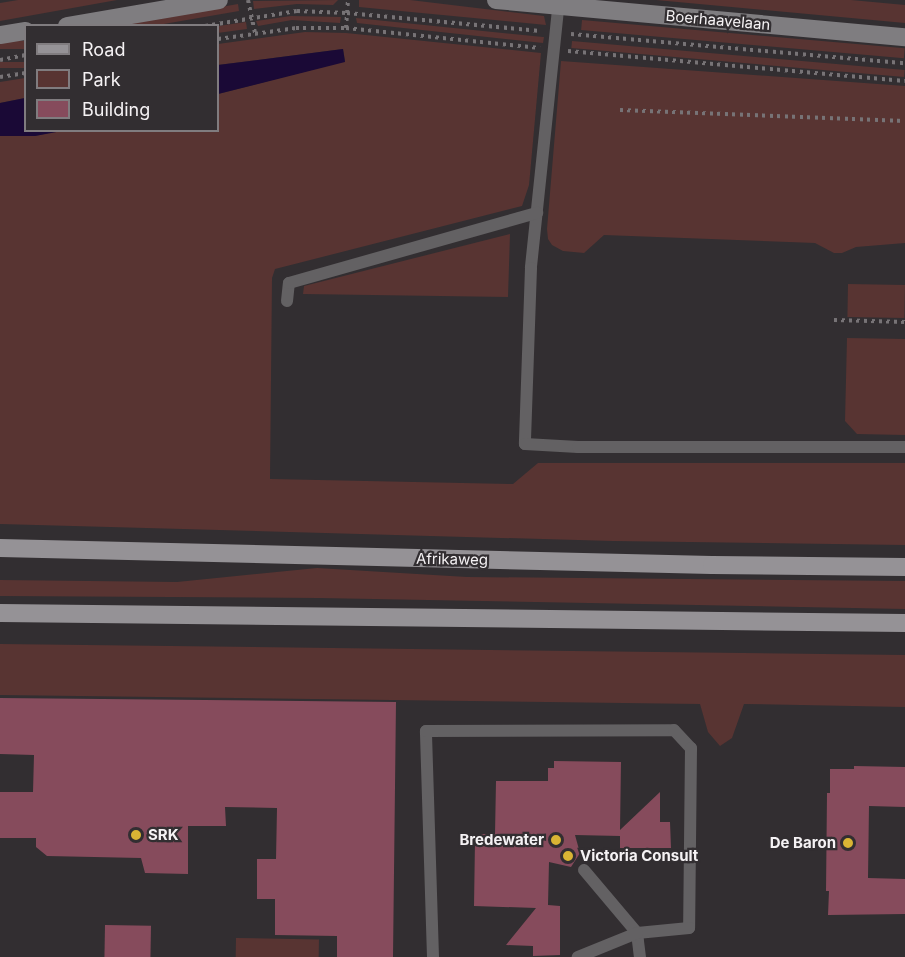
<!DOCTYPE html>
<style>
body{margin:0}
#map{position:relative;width:905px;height:957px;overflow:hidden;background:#322e31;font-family:Inter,sans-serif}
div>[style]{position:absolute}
.green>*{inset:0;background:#583432;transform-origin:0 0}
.water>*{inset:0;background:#1a0936}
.building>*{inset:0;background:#864b5c;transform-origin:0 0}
.path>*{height:4px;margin-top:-2px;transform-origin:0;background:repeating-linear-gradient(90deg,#777376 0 3px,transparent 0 7.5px)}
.lane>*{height:12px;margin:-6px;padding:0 6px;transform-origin:6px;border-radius:6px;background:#636163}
.secondary>*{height:18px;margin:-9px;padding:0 9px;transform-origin:9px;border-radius:9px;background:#7f7d80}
.primary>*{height:18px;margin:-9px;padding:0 9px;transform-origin:9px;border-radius:9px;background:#959296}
.dots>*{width:16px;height:16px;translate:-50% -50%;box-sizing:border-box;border:3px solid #322e31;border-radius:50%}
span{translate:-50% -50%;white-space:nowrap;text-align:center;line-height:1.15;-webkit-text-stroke:4.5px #322e31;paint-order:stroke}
.street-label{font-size:15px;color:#f5f2f4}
.poi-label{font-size:15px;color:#f5f2f4;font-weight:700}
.left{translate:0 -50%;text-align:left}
.right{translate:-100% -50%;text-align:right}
.legend{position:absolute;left:24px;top:24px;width:195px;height:108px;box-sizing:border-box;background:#322e31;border:2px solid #807c7f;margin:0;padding:8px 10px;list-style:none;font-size:18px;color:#f5f2f4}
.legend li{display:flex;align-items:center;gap:12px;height:30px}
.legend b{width:30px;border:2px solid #807c7f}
</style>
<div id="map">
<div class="green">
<i style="clip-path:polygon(18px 0,117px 0,0 21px,0 3px)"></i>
<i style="clip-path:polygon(338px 0,333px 5px,297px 4px,254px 9px,253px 1px)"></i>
<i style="clip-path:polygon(359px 0,410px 0,544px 16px,546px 25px,359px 7px)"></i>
<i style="clip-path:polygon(656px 0,851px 0,905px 5px,905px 23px)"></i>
<i style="clip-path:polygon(238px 4px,239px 11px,158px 25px,113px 26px)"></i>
<i style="clip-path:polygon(291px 16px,341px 17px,340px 23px,292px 20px,258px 26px,256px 21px)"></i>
<i style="clip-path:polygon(356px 18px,543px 37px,544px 37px,543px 43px,357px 23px)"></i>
<i style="left:582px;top:20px;width:324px;height:10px;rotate:5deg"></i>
<i style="left:246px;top:22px;width:7px;height:28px;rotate:82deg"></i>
<i style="clip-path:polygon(305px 32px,346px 33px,541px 53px,529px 185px,522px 206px,275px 269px,272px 278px,270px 479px,513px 484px,538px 463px,905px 463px,905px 545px,613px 541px,0 524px,0 136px,35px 136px,62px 130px,218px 130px,218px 94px,345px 61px,343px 49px,218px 65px,218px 44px)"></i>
<i style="left:25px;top:41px;width:8px;height:25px;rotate:90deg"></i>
<i style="left:572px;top:41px;width:334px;height:7px;rotate:5deg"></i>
<i style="clip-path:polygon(561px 61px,905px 86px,905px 243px,856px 247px,842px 253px,834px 253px,815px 243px,604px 235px,584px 253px,563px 251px,552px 245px,548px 239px,547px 229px)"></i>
<i style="left:25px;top:62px;width:6px;height:25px;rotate:90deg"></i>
<i style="clip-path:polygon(25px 78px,25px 98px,0 103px,0 82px)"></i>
<i style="clip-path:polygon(510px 234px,508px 297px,303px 294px,304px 286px)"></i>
<i style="left:848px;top:284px;width:57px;height:33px;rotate:1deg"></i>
<i style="clip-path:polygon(847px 338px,905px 339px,905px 435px,857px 434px,845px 421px)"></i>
<i style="clip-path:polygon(317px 568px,467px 577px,905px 581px,905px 609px,319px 598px,0 596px,0 580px,177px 582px)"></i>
<i style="clip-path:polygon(0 644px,905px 655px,905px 707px,744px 704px,732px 738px,720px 746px,708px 732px,700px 704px,0 695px)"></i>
<i style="left:236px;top:938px;width:83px;height:19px;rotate:1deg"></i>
</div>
<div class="water">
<i style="clip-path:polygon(343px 49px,345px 62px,218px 94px,218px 65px)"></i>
<i style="clip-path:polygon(25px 98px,26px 130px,62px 131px,35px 136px,0 136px,0 103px)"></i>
</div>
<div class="building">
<i style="clip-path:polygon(0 698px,396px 702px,393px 957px,337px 957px,337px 936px,275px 935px,275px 899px,257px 899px,257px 859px,276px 859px,277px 808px,225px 807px,226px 826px,188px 826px,188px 874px,145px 873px,141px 858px,47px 856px,36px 847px,36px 838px,0 838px,0 792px,33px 792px,34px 755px,0 754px)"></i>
<i style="clip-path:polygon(554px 761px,621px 762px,620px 830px,660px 792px,660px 822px,670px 822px,671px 848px,620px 848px,620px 836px,575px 835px,580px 853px,571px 867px,549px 862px,548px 905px,560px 906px,560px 955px,533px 956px,533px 946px,506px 945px,536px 908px,474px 906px,475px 840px,481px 840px,481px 834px,495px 834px,496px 781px,548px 781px,548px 768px,554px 768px)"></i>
<i style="clip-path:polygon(854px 766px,905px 767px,905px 807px,869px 806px,868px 878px,905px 879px,905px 914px,828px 915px,829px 891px,826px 891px,827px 793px,830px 793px,830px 769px,854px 769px)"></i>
<i style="left:105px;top:925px;width:46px;height:32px;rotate:1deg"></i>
</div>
<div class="path">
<i style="left:248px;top:0;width:34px;rotate:78deg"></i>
<i style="left:205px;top:26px;width:93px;rotate:-9.3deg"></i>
<i style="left:297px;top:11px;width:50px;rotate:2.3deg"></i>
<i style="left:347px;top:13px;width:194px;rotate:5.3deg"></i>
<i style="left:346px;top:28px;width:28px;rotate:-86deg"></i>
<i style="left:571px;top:34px;width:335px;rotate:5deg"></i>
<i style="left:218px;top:39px;width:79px;rotate:-8deg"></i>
<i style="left:296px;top:28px;width:50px"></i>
<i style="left:346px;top:28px;width:195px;rotate:5.9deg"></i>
<i style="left:568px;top:51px;width:338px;rotate:5.1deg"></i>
<i style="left:0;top:60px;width:26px;rotate:-11deg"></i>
<i style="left:0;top:77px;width:26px;rotate:-9deg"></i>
<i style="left:620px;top:110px;width:285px;rotate:2.2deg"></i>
<i style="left:834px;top:320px;width:71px;rotate:1.6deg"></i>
</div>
<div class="lane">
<i style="left:559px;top:0;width:269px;rotate:96deg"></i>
<i style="left:531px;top:268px;width:176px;rotate:92deg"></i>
<i style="left:525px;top:444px;width:53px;rotate:3.2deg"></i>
<i style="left:578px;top:447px;width:327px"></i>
<i style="left:287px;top:301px;width:18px;rotate:-84deg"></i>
<i style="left:289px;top:283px;width:258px;rotate:-15.8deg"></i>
<i style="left:584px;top:870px;width:82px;rotate:49.9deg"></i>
<i style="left:637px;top:933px;width:24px;rotate:83deg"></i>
<i style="left:433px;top:957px;width:226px;rotate:-91.8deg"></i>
<i style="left:426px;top:731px;width:248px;rotate:-0.2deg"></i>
<i style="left:674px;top:730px;width:25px;rotate:47deg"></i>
<i style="left:691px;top:748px;width:180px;rotate:90.6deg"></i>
<i style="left:689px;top:928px;width:52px;rotate:174.5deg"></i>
<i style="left:637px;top:933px;width:64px;rotate:157.9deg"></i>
</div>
<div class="secondary">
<i style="left:496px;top:0;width:411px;rotate:5.2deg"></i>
<i style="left:67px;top:26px;width:154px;rotate:-9.7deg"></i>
<i style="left:0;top:35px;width:26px;rotate:-9deg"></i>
</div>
<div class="primary">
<i style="left:0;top:548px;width:712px;rotate:1.37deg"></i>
<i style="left:712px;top:565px;width:193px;rotate:0.6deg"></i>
<i style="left:0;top:613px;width:905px;rotate:0.63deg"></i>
</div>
<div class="dots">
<i style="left:136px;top:835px;background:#d9b434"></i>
<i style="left:556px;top:840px;background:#d9b434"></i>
<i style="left:848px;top:843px;background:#d9b434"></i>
<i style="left:568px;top:856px;background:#d9b434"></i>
</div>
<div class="street-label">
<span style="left:718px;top:20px;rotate:5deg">Boerhaavelaan</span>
<span style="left:452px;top:559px;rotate:1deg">Afrikaweg</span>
</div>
<div class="poi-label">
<span class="left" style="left:148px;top:835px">SRK</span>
<span class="right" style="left:544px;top:840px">Bredewater</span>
<span class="right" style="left:836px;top:843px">De Baron</span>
<span class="left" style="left:580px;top:856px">Victoria Consult</span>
</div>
<ul class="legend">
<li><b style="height:8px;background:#959296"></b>Road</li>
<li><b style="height:16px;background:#583432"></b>Park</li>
<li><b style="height:16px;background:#864b5c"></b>Building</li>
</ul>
</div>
